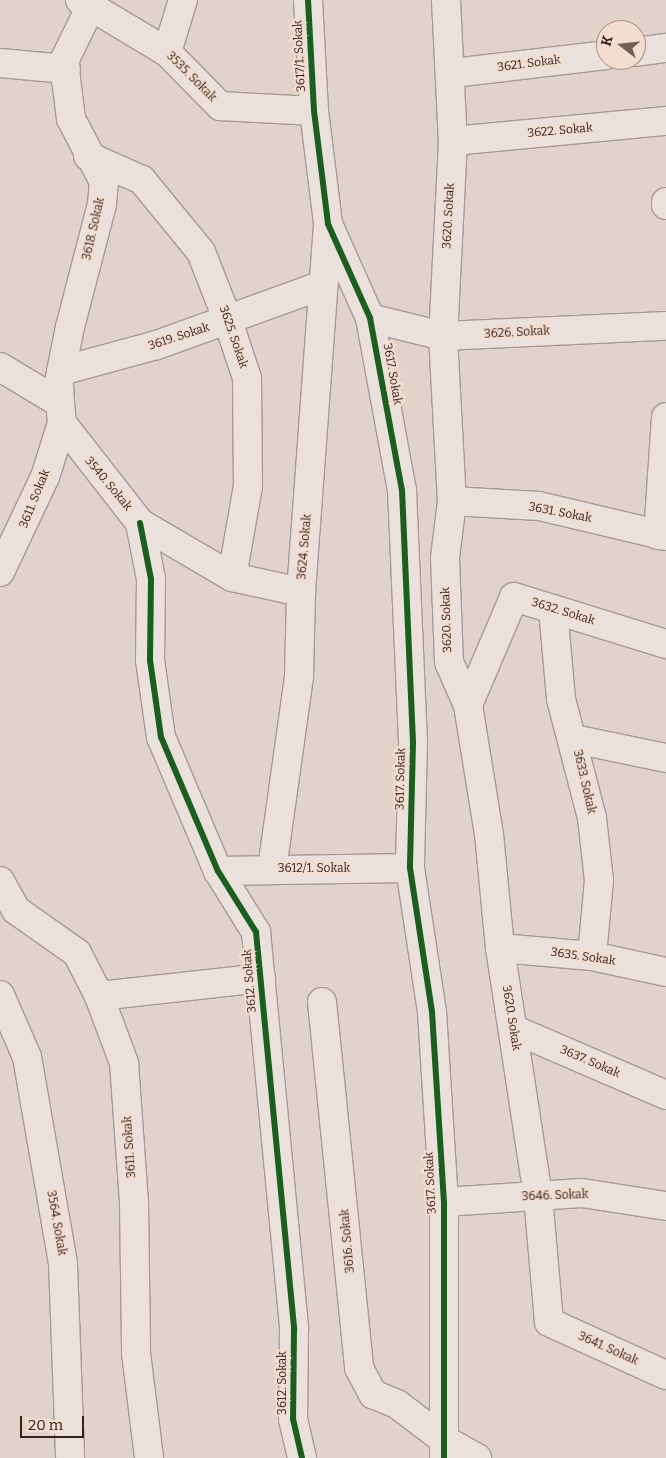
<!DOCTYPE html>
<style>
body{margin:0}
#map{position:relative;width:666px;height:1458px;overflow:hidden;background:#e1d3cb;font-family:Bitter,serif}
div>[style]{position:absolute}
.roads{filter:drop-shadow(1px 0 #a69994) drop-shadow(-1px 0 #a69994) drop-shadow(0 1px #a69994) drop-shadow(0 -1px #a69994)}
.minor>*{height:28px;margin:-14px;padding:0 14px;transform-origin:14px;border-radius:14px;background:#eae1dc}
.cycleway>*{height:6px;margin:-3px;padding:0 3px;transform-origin:3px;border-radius:3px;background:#1b5e20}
span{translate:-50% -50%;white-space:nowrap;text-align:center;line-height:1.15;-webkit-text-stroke:4px #f3ddd0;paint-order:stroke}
.street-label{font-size:12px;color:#34201d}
.north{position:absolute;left:596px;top:20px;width:50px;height:50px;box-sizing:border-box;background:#f3ddd0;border:1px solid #a79188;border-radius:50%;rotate:286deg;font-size:14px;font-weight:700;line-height:20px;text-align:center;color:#34201d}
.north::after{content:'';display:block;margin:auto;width:18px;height:22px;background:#715f5a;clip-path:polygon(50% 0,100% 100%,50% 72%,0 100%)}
.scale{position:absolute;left:20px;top:1416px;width:64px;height:22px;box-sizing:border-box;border:2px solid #34201d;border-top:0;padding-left:6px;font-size:15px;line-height:18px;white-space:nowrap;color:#34201d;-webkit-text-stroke:4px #f3ddd0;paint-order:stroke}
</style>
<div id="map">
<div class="roads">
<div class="minor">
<i style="left:80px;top:0;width:101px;rotate:30.9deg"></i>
<i style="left:167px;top:52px;width:76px;rotate:45.5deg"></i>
<i style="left:220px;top:106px;width:94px;rotate:3deg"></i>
<i style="left:308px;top:0;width:111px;rotate:86.9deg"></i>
<i style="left:314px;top:111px;width:114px;rotate:82.9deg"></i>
<i style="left:328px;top:224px;width:103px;rotate:65.9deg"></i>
<i style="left:370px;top:318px;width:175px;rotate:79.5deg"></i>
<i style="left:402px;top:490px;width:252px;rotate:87.5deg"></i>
<i style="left:413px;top:742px;width:126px;rotate:91.4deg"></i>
<i style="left:410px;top:868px;width:146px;rotate:81.3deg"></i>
<i style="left:432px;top:1012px;width:190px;rotate:86.4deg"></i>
<i style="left:444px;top:1202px;width:256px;rotate:90deg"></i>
<i style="left:446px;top:0;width:141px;rotate:87.2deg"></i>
<i style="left:453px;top:141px;width:195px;rotate:92.9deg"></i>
<i style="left:443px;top:336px;width:165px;rotate:86.9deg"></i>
<i style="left:452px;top:501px;width:57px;rotate:97deg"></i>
<i style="left:445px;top:558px;width:104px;rotate:87.8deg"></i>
<i style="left:449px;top:662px;width:47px;rotate:66.2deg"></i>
<i style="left:468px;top:705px;width:131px;rotate:80.8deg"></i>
<i style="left:489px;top:834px;width:115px;rotate:84.5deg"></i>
<i style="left:500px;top:948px;width:251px;rotate:81.3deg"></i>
<i style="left:538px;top:1196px;width:126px;rotate:85deg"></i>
<i style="left:549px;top:1322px;width:128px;rotate:24.4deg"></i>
<i style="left:167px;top:52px;width:54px;rotate:-72.9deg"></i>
<i style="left:636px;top:52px;width:30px;rotate:-8deg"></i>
<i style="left:0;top:63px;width:66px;rotate:5.2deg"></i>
<i style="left:453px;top:73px;width:154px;rotate:-6.7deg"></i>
<i style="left:453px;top:141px;width:214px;rotate:-5.4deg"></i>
<i style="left:88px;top:156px;width:59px;rotate:24deg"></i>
<i style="left:142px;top:180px;width:93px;rotate:50.7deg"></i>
<i style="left:201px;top:252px;width:74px;rotate:68.6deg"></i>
<i style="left:228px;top:321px;width:60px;rotate:71.6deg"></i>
<i style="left:247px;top:378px;width:108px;rotate:89.5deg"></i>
<i style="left:248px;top:486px;width:92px;rotate:100deg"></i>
<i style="left:666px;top:202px;width:3px;rotate:90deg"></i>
<i style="left:370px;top:318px;width:75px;rotate:13.9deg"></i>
<i style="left:443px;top:336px;width:223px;rotate:-2.6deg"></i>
<i style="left:0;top:367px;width:70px;rotate:31deg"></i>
<i style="left:60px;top:403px;width:20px;rotate:84deg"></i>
<i style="left:62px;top:423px;width:127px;rotate:52deg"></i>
<i style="left:140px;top:523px;width:107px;rotate:30.4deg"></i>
<i style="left:232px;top:577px;width:71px;rotate:12.3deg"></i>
<i style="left:61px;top:371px;width:99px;rotate:-15.2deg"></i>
<i style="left:157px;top:345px;width:177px;rotate:-19.9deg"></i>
<i style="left:60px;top:403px;width:21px;rotate:-93deg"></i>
<i style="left:59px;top:382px;width:56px;rotate:-78.7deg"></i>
<i style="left:70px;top:327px;width:127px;rotate:-75.4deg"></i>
<i style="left:102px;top:204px;width:22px;rotate:-85deg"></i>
<i style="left:104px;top:182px;width:71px;rotate:-117.6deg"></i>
<i style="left:71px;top:119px;width:38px;rotate:-97deg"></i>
<i style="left:66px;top:81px;width:22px;rotate:-93deg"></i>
<i style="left:65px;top:59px;width:59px;rotate:-63.9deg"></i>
<i style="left:452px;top:501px;width:87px;rotate:3.3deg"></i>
<i style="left:539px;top:506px;width:130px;rotate:13.3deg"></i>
<i style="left:140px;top:523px;width:57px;rotate:78.9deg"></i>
<i style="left:151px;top:579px;width:81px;rotate:90.7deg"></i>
<i style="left:150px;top:660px;width:78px;rotate:81.9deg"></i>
<i style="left:161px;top:737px;width:146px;rotate:67deg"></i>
<i style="left:218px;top:871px;width:72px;rotate:58.1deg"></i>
<i style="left:256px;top:932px;width:399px;rotate:84.5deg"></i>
<i style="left:294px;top:1329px;width:90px;rotate:90.6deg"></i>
<i style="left:293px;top:1419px;width:40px;rotate:77deg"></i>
<i style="left:658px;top:535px;width:118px;rotate:-86.1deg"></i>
<i style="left:0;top:572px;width:105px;rotate:-64.7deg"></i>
<i style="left:45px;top:477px;width:57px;rotate:-72.5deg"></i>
<i style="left:553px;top:609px;width:90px;rotate:84.9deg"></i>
<i style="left:561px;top:699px;width:123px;rotate:75.4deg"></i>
<i style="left:592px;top:818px;width:62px;rotate:83.6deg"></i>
<i style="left:599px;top:880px;width:76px;rotate:95.3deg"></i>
<i style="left:468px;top:705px;width:117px;rotate:-66.9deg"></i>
<i style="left:514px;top:597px;width:159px;rotate:17.2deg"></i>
<i style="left:574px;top:739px;width:94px;rotate:11.7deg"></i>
<i style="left:272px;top:869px;width:195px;rotate:-82deg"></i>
<i style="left:299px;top:676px;width:84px;rotate:-88.6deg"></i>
<i style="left:301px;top:592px;width:367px;rotate:-85.8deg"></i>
<i style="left:218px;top:871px;width:192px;rotate:-0.9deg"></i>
<i style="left:0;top:881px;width:33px;rotate:61deg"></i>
<i style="left:16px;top:910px;width:75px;rotate:35.2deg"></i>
<i style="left:77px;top:953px;width:48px;rotate:62.9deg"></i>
<i style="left:99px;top:996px;width:72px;rotate:69.5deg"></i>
<i style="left:124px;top:1063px;width:139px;rotate:85.9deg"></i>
<i style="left:134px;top:1202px;width:151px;rotate:89.2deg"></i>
<i style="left:136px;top:1353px;width:106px;rotate:82.9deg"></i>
<i style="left:500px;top:948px;width:92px;rotate:5deg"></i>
<i style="left:592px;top:956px;width:76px;rotate:12.2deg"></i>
<i style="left:0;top:995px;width:68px;rotate:66.5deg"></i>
<i style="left:27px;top:1057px;width:210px;rotate:80.1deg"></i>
<i style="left:63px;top:1264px;width:194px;rotate:87.9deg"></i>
<i style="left:99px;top:996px;width:163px;rotate:-6.3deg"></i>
<i style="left:322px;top:1002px;width:368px;rotate:84.2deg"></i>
<i style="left:359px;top:1368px;width:30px;rotate:62deg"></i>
<i style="left:373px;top:1394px;width:26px;rotate:23deg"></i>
<i style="left:397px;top:1404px;width:58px;rotate:37.3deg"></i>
<i style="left:443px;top:1439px;width:39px;rotate:29deg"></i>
<i style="left:513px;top:1029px;width:167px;rotate:23.3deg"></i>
<i style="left:444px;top:1202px;width:138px;rotate:-3.7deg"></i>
<i style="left:582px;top:1193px;width:85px;rotate:8.8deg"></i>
</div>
</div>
<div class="cycleway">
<i style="left:308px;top:0;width:111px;rotate:86.9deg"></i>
<i style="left:314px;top:111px;width:114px;rotate:82.9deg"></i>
<i style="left:328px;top:224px;width:103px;rotate:65.9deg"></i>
<i style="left:370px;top:318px;width:175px;rotate:79.5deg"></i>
<i style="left:402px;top:490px;width:252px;rotate:87.5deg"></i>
<i style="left:413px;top:742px;width:126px;rotate:91.4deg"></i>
<i style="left:410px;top:868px;width:146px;rotate:81.3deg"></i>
<i style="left:432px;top:1012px;width:190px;rotate:86.4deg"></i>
<i style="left:444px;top:1202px;width:256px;rotate:90deg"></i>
<i style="left:140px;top:523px;width:57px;rotate:78.9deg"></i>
<i style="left:151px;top:579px;width:81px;rotate:90.7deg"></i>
<i style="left:150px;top:660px;width:78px;rotate:81.9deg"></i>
<i style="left:161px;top:737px;width:146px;rotate:67deg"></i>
<i style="left:218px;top:871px;width:72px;rotate:58.1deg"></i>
<i style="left:256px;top:932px;width:399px;rotate:84.5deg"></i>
<i style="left:294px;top:1329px;width:90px;rotate:90.6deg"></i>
<i style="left:293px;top:1419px;width:40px;rotate:77deg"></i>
</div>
<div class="street-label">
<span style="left:300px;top:56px;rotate:-93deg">3617/1. Sokak</span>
<span style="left:529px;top:64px;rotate:-7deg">3621. Sokak</span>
<span style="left:191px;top:77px;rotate:45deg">3535. Sokak</span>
<span style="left:560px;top:131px;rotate:-5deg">3622. Sokak</span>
<span style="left:449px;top:216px;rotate:-87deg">3620. Sokak</span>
<span style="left:94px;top:229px;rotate:-77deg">3618. Sokak</span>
<span style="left:517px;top:333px;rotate:-3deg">3626. Sokak</span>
<span style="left:179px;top:337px;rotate:-18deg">3619. Sokak</span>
<span style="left:233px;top:337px;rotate:71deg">3625. Sokak</span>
<span style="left:392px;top:374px;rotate:80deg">3617. Sokak</span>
<span style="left:108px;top:484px;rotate:50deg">3540. Sokak</span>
<span style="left:35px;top:499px;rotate:-68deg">3611. Sokak</span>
<span style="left:560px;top:513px;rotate:11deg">3631. Sokak</span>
<span style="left:305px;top:547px;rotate:-85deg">3624. Sokak</span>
<span style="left:563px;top:612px;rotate:17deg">3632. Sokak</span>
<span style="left:447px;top:620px;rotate:-92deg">3620. Sokak</span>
<span style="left:401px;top:779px;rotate:-89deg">3617. Sokak</span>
<span style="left:584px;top:782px;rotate:77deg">3633. Sokak</span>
<span style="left:314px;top:869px">3612/1. Sokak</span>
<span style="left:583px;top:957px;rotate:8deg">3635. Sokak</span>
<span style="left:250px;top:981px;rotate:-95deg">3612. Sokak</span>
<span style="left:511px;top:1018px;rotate:81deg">3620. Sokak</span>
<span style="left:590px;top:1062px;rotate:23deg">3637. Sokak</span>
<span style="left:130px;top:1147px;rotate:-94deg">3611. Sokak</span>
<span style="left:431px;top:1183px;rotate:-93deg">3617. Sokak</span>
<span style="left:555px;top:1196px;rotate:-2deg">3646. Sokak</span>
<span style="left:56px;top:1223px;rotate:80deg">3564. Sokak</span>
<span style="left:348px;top:1241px;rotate:-95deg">3616. Sokak</span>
<span style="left:608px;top:1349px;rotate:24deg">3641. Sokak</span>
<span style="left:283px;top:1383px;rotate:-90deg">3612. Sokak</span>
</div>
<div class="north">K</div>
<div class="scale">20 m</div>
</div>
